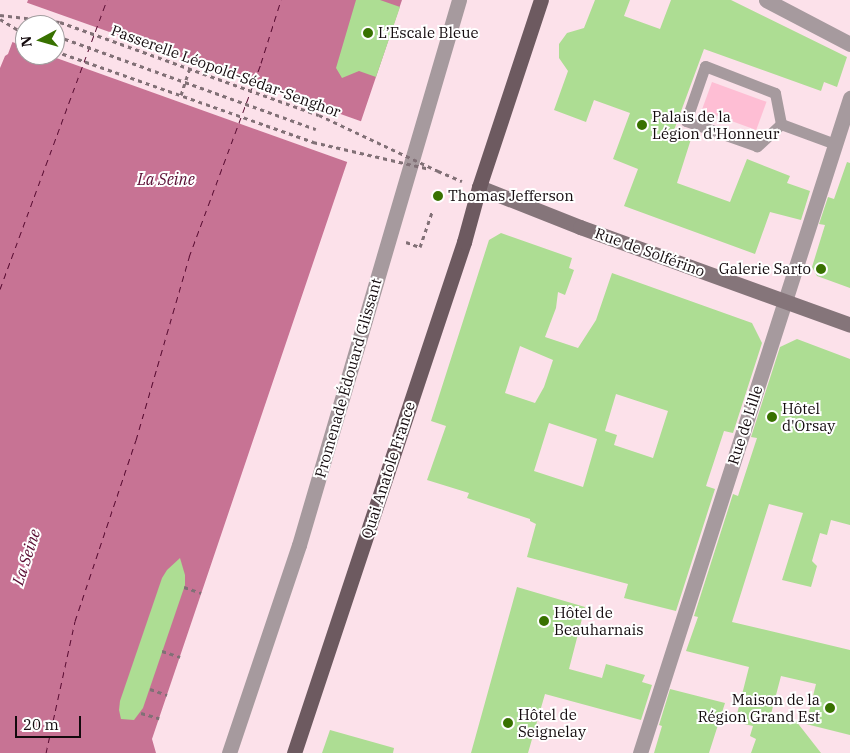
<!DOCTYPE html>
<meta charset="utf-8">
<style>
body{margin:0}
#map{position:relative;width:850px;height:753px;overflow:hidden;background:#fce1ea;font-family:"IBM Plex Serif",serif}
div>[style]{position:absolute}
.green>*{inset:0;background:#febed4;transform-origin:0 0}
.water>*{inset:0;background:#c77394}
.pier>*{inset:0;background:#fce1ea}
.ferry>*{height:1px;margin-top:-0.5px;transform-origin:0;background:repeating-linear-gradient(90deg,#590c32 0 6px,transparent 0 11px)}
.building>*{inset:0;background:#addd93}
.path>*{height:3px;margin-top:-1.5px;transform-origin:0;background:repeating-linear-gradient(90deg,#817076 0 4px,transparent 0 8px)}
.lane>*{height:11px;margin:-5.5px;padding:0 5.5px;transform-origin:5.5px;border-radius:5.5px;background:#a69a9e}
.street>*{height:15px;margin:-7.5px;padding:0 7.5px;transform-origin:7.5px;border-radius:7.5px;background:#a69a9e}
.secondary>*{height:15px;margin:-7.5px;padding:0 7.5px;transform-origin:7.5px;border-radius:7.5px;background:#85757a}
.primary>*{height:15px;margin:-7.5px;padding:0 7.5px;transform-origin:7.5px;border-radius:7.5px;background:#6d5a60}
.path-bridge>*{height:3px;margin-top:-1.5px;transform-origin:0;background:repeating-linear-gradient(90deg,#817076 0 4px,transparent 0 8px)}
.dots>*{width:14px;height:14px;translate:-50% -50%;box-sizing:border-box;border:2px solid #fff;border-radius:50%}
span{translate:-50% -50%;white-space:nowrap;text-align:center;line-height:1.15;-webkit-text-stroke:4px #fff;paint-order:stroke}
.poi-label{font-size:15px;color:#130a0d}
.left{translate:0 -50%;text-align:left}
.right{translate:-100% -50%;text-align:right}
.street-label{font-size:15px;color:#130a0d}
.water-label{font-size:16px;color:#590c32;font-style:italic}
.north{position:absolute;left:15px;top:15px;width:50px;height:50px;box-sizing:border-box;background:#fff;border:1px solid #a19d9e;border-radius:50%;rotate:264deg;font-size:14px;font-weight:700;line-height:20px;text-align:center;color:#130a0d}
.north::after{content:'';display:block;margin:auto;width:18px;height:22px;background:#387100;clip-path:polygon(50% 0,100% 100%,50% 72%,0 100%)}
.scale{position:absolute;left:15px;top:716px;width:66px;height:22px;box-sizing:border-box;border:2px solid #130a0d;border-top:0;padding-left:6px;font-size:15px;line-height:18px;white-space:nowrap;color:#130a0d;-webkit-text-stroke:4px #fff;paint-order:stroke}
</style>
<div id="map">
<div class="green">
<i style="left:712px;top:82px;width:58px;height:30px;rotate:20deg"></i>
</div>
<div class="water">
<i style="clip-path:polygon(evenodd,28px 0,402px 0,152px 739px,156px 753px,0 753px,0 68px,5px 56px,8px 54px,28px 0,25px 25px,55px 25px,55px 55px,25px 55px,25px 25px)"></i>
</div>
<div class="pier">
<i style="clip-path:polygon(25px 2px,363px 122px,350px 163px,48px 55px,55px 55px,55px 25px,25px 25px,25px 47px,10px 41px)"></i>
</div>
<div class="ferry">
<i style="left:0;top:289px;width:308px;rotate:-69.7deg"></i>
<i style="left:46px;top:753px;width:135px;rotate:-77.6deg"></i>
<i style="left:75px;top:621px;width:191px;rotate:-71.4deg"></i>
<i style="left:136px;top:440px;width:191px;rotate:-73.8deg"></i>
<i style="left:189px;top:257px;width:207px;rotate:-69.6deg"></i>
<i style="left:261px;top:63px;width:66px;rotate:-72.4deg"></i>
</div>
<div class="building">
<i style="clip-path:polygon(356px 0,380px 0,400px 7px,376px 77px,359px 71px,342px 78px,336px 68px)"></i>
<i style="clip-path:polygon(595px 0,630px 0,624px 16px,660px 29px,671px 0,731px 0,847px 57px,837px 87px,824px 82px,821px 91px,704px 49px,673px 133px,691px 139px,677px 183px,730px 202px,747px 159px,790px 176px,787px 183px,810px 191px,801px 220px,770px 212px,755px 254px,624px 206px,638px 169px,613px 159px,630px 113px,594px 100px,586px 122px,554px 110px,568px 71px,559px 58px,559px 44px,567px 33px,584px 28px)"></i>
<i style="clip-path:polygon(847px 162px,850px 163px,850px 288px,817px 276px,812px 267px,825px 225px,819px 224px,828px 197px,834px 199px)"></i>
<i style="clip-path:polygon(evenodd,501px 233px,572px 258px,569px 268px,574px 270px,569px 284px,565px 295px,558px 292px,556px 308px,545px 337px,578px 348px,596px 320px,612px 273px,752px 323px,762px 343px,733px 433px,724px 431px,706px 486px,715px 489px,676px 611px,624px 598px,628px 584px,527px 557px,536px 524px,530px 521px,530px 519px,467px 498px,469px 493px,427px 480px,446px 426px,431px 421px,489px 240px,501px 233px,520px 346px,553px 360px,544px 387px,535px 403px,505px 393px,520px 346px,501px 233px,616px 394px,668px 411px,653px 458px,614px 445px,617px 435px,605px 431px,616px 394px,501px 233px,549px 423px,597px 439px,583px 487px,534px 471px,549px 423px)"></i>
<i style="clip-path:polygon(797px 339px,850px 359px,850px 525px,831px 520px,827px 535px,820px 533px,812px 561px,817px 566px,811px 587px,782px 580px,803px 513px,769px 504px,732px 622px,850px 650px,850px 735px,806px 724px,816px 684px,781px 676px,771px 714px,796px 721px,821px 753px,751px 753px,756px 739px,750px 736px,753px 726px,735px 722px,749px 667px,686px 651px,698px 617px,694px 616px,733px 494px,738px 496px,757px 438px,751px 437px,780px 347px)"></i>
<i style="clip-path:polygon(180px 558px,185px 575px,185px 585px,143px 708px,134px 720px,121px 719px,119px 710px,120px 701px,162px 578px,167px 570px)"></i>
<i style="clip-path:polygon(517px 587px,585px 607px,569px 669px,602px 678px,606px 664px,645px 675px,642px 682px,652px 685px,641px 720px,545px 694px,528px 753px,471px 753px)"></i>
<i style="clip-path:polygon(670px 689px,725px 703px,709px 753px,654px 753px,662px 726px,659px 725px)"></i>
<i style="clip-path:polygon(330px 730px,394px 748px,393px 753px,322px 753px)"></i>
</div>
<div class="path">
<i style="left:57px;top:36px;width:275px;rotate:19.8deg"></i>
<i style="left:181px;top:95px;width:28px;rotate:-72deg"></i>
<i style="left:438px;top:171px;width:26px;rotate:23deg"></i>
<i style="left:406px;top:242px;width:15px;rotate:20deg"></i>
<i style="left:420px;top:247px;width:37px;rotate:-71deg"></i>
<i style="left:184px;top:587px;width:18px;rotate:19deg"></i>
<i style="left:162px;top:651px;width:19px;rotate:18deg"></i>
<i style="left:150px;top:689px;width:18px;rotate:19deg"></i>
<i style="left:141px;top:713px;width:19px;rotate:16deg"></i>
</div>
<div class="lane">
<i style="left:781px;top:124px;width:33px;rotate:137deg"></i>
<i style="left:757px;top:146px;width:75px;rotate:-160.6deg"></i>
<i style="left:686px;top:121px;width:58px;rotate:-70.9deg"></i>
<i style="left:705px;top:66px;width:75px;rotate:21.1deg"></i>
<i style="left:775px;top:93px;width:32px;rotate:79deg"></i>
<i style="left:781px;top:124px;width:58px;rotate:20.3deg"></i>
</div>
<div class="street">
<i style="left:766px;top:0;width:95px;rotate:27.6deg"></i>
<i style="left:229px;top:753px;width:219px;rotate:-71.4deg"></i>
<i style="left:299px;top:545px;width:568px;rotate:-73.64deg"></i>
<i style="left:640px;top:753px;width:688px;rotate:-72.22deg"></i>
</div>
<div class="secondary">
<i style="left:479px;top:187px;width:109px;rotate:21.6deg"></i>
<i style="left:580px;top:227px;width:287px;rotate:19.9deg"></i>
</div>
<div class="primary">
<i style="left:294px;top:753px;width:539px;rotate:-71.6deg"></i>
<i style="left:464px;top:242px;width:57px;rotate:-74.7deg"></i>
<i style="left:479px;top:187px;width:197px;rotate:-71.7deg"></i>
</div>
<div class="path-bridge">
<i style="left:0;top:15px;width:60px;rotate:6.7deg"></i>
<i style="left:60px;top:22px;width:275px;rotate:19.8deg"></i>
<i style="left:319px;top:115px;width:132px;rotate:25.2deg"></i>
<i style="left:0;top:19px;width:29px;rotate:31deg"></i>
<i style="left:55px;top:51px;width:274px;rotate:19.4deg"></i>
<i style="left:313px;top:142px;width:120px;rotate:13deg"></i>
</div>
<div class="dots">
<i style="left:368px;top:33px;background:#387100"></i>
<i style="left:642px;top:125px;background:#387100"></i>
<i style="left:438px;top:196px;background:#387100"></i>
<i style="left:821px;top:269px;background:#387100"></i>
<i style="left:772px;top:417px;background:#387100"></i>
<i style="left:544px;top:621px;background:#387100"></i>
<i style="left:830px;top:708px;background:#387100"></i>
<i style="left:508px;top:723px;background:#387100"></i>
</div>
<div class="poi-label">
<span class="left" style="left:378px;top:33px">L’Escale Bleue</span>
<span class="left" style="left:652px;top:125px">Palais de la<br>Légion d'Honneur</span>
<span class="left" style="left:448px;top:196px">Thomas Jefferson</span>
<span class="right" style="left:811px;top:269px">Galerie Sarto</span>
<span class="left" style="left:782px;top:417px">Hôtel<br>d'Orsay</span>
<span class="left" style="left:554px;top:621px">Hôtel de<br>Beauharnais</span>
<span class="right" style="left:820px;top:708px">Maison de la<br>Région Grand Est</span>
<span class="left" style="left:518px;top:723px">Hôtel de<br>Seignelay</span>
</div>
<div class="street-label">
<span style="left:226px;top:71px;rotate:20deg">Passerelle Léopold-Sédar-Senghor</span>
<span style="left:650px;top:252px;rotate:20deg">Rue de Solférino</span>
<span style="left:348px;top:378px;rotate:-74deg">Promenade Édouard Glissant</span>
<span style="left:745px;top:425px;rotate:-72deg">Rue de Lille</span>
<span style="left:388px;top:470px;rotate:-72deg">Quai Anatole France</span>
</div>
<div class="water-label">
<span style="left:166px;top:179px">La Seine</span>
<span style="left:26px;top:557px;rotate:-72deg">La Seine</span>
</div>
<div class="north">N</div>
<div class="scale">20 m</div>
</div>
